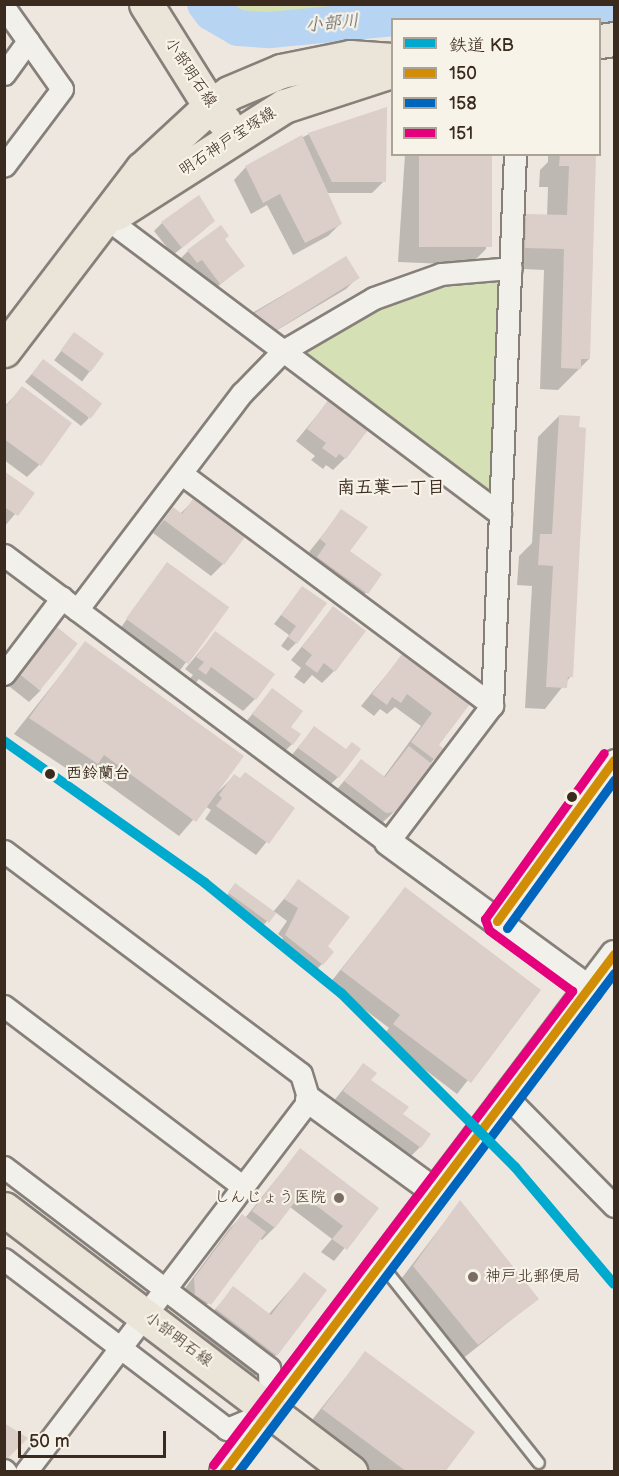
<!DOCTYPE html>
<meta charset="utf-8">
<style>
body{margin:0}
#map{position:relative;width:619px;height:1476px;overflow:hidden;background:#eee7e0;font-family:"Balsamiq Sans","Klee One",sans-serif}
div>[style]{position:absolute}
.green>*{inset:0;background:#d6e0b5}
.shadow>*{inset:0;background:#0003;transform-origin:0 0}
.river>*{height:36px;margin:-18px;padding:0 18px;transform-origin:18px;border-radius:18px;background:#b7d5f2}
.building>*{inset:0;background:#dccec8;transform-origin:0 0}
.roads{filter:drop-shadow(2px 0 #87807a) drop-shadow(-2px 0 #87807a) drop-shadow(0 2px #87807a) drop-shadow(0 -2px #87807a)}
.service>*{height:10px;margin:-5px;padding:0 5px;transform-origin:5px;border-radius:5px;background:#f1f0eb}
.minor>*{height:21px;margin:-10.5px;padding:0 10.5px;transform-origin:10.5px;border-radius:10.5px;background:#f1f0eb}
.tertiary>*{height:26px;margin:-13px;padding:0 13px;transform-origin:13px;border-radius:13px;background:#f1f0eb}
.primary>*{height:33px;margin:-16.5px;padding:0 16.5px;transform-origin:16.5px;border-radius:16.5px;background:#eae4d9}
.bus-1>*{height:9px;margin:-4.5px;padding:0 4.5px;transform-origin:4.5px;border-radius:4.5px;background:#d18d06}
.bus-2>*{height:9px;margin:-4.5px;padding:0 4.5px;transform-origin:4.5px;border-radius:4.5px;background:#0065bd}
.bus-3>*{height:9px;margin:-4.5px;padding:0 4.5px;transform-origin:4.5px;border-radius:4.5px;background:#e5007d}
.rail-1>*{height:10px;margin:-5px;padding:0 5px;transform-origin:5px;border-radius:5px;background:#00a9ce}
.dots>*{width:16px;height:16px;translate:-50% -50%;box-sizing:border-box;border:3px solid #f7f3e8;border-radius:50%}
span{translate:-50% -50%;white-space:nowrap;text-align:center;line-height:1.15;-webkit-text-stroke:4.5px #f7f3e8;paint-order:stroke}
.street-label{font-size:16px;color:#3b2a1e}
.stop-label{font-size:16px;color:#3b2a1e;font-weight:700}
.left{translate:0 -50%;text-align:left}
.poi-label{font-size:16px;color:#3b2a1e}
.right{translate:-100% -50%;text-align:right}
.water-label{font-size:18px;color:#545355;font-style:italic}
.neighbourhood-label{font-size:18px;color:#3b2a1e;font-weight:700}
.frame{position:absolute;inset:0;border:6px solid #3b2a1e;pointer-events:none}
.legend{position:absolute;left:391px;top:18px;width:210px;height:138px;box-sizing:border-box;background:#f7f3e8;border:2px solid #aca397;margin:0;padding:8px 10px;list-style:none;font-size:18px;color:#3b2a1e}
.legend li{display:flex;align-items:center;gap:12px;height:30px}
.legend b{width:30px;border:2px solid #aca397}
.scale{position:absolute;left:18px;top:1431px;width:148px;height:27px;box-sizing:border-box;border:3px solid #3b2a1e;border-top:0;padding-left:8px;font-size:18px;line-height:21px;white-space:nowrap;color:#3b2a1e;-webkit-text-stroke:4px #f7f3e8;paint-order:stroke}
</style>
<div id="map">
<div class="green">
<i style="clip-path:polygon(216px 5px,422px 5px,270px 22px,241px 20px)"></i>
<i style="clip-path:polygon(511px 268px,500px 514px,283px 351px,375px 298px)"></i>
</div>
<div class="shadow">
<i style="clip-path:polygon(309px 134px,384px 181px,372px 193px,326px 193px,340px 224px,328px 236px,293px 255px,267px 205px,251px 214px,234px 180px,246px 167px)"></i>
<i style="clip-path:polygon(405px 154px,491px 154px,486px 249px,470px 265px,398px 262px)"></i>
<i style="clip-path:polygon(548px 154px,595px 154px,589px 359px,558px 390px,540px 389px,544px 270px,505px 268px,506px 236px,527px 215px,547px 216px,548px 187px,539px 187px,540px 170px,548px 162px)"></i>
<i style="clip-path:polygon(162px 223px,205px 229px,173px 255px,154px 231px)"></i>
<i style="clip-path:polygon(224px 239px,243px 266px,212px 291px,194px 267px,188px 270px,180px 259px,188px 251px)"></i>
<i style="clip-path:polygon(346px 258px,358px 277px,346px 289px,262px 339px,242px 323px,254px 312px)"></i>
<i style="left:74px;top:334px;width:35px;height:33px;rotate:37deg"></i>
<i style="clip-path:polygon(43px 361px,89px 418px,81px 426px,25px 382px)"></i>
<i style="clip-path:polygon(22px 388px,39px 465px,27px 477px,4px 460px,4px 407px)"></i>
<i style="clip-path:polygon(328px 402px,345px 458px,333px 470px,326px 465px,323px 469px,311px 460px,315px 456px,296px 441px)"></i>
<i style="clip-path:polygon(559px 416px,571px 676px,545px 709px,525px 708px,532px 586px,517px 585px,519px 556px,532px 543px,538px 437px)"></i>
<i style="clip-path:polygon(4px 473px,33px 493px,4px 527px)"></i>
<i style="clip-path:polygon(193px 501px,223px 564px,211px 576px,153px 533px,173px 509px,180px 514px)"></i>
<i style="clip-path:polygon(342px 511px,348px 552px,380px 575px,355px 606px,306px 570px,315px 557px,309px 552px)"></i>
<i style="left:167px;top:564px;width:73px;height:85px;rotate:36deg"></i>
<i style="clip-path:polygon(302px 588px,296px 643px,288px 651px,281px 646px,289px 635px,274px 624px)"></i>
<i style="clip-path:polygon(333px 608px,334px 671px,322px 683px,312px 675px,304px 684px,294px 677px,301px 668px,291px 660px)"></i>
<i style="clip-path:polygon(215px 633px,255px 699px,243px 711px,199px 679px,193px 686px,187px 682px,193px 675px,185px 669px)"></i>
<i style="clip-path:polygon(40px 637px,41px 690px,29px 702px,5px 683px)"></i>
<i style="clip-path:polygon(86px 643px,218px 792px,234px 776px,293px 809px,256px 855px,205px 819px,211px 810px,205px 806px,179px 836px,89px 771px,81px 778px,14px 734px)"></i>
<i style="clip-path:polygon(402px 656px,468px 704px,437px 745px,434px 759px,395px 811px,382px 823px,373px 824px,333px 794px,361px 761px,383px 778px,421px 726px,395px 707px,387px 714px,380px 709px,374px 716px,361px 706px)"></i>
<i style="clip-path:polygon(272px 690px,292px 744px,284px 752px,245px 723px)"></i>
<i style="clip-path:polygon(314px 728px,338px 777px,330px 785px,291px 756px)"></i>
<i style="clip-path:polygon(299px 881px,325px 948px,322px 964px,314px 972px,278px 944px,283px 938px,278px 934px,287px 921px,275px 912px,259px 930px,221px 902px,236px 885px,273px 912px)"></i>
<i style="clip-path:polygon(405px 889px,539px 990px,457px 1094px,382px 1037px,389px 1028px,330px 983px)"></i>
<i style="clip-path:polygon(363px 1065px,369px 1080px,401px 1115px,420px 1147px,408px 1159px,332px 1103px)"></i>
<i style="clip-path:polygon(300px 1150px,377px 1208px,334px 1261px,321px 1252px,332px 1239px,290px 1207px,274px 1228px,262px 1240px,259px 1238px,198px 1316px,183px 1291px,230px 1228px,242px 1216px,245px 1218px)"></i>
<i style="clip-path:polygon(460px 1202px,537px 1299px,461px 1360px,398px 1283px)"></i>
<i style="clip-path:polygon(304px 1274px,276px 1355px,255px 1376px,196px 1331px,234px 1288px,268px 1315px)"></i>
<i style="clip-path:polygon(365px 1353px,444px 1472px,371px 1472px,308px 1425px)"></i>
</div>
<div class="river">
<i style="left:205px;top:4px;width:11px;rotate:52deg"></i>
<i style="left:212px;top:13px;width:30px;rotate:30deg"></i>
<i style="left:238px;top:28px;width:32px;rotate:4deg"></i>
<i style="left:270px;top:30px;width:156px;rotate:-5.5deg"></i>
<i style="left:425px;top:15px;width:185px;rotate:-3.4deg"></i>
</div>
<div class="building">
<i style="clip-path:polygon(387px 107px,386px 182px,332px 182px,308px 133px)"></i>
<i style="clip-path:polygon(302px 135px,342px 224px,305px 243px,280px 194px,263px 203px,245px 166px)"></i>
<i style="left:419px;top:154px;width:73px;height:93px"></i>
<i style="clip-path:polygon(560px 154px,596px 154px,590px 359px,581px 359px,581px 369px,561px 368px,564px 249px,525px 248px,526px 214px,567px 215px,569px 166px,559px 166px)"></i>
<i style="clip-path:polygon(199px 195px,215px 221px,182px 248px,161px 222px)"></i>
<i style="clip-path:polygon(221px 225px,229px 236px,225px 239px,245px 266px,220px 284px,202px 260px,197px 263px,187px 250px)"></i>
<i style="left:346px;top:256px;width:26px;height:108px;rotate:58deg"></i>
<i style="left:74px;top:332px;width:37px;height:23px;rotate:36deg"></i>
<i style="left:43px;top:359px;width:74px;height:19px;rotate:37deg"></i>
<i style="clip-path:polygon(22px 386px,72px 423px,41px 466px,4px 439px,4px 409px)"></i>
<i style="clip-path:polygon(328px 400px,368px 430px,346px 459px,339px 454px,336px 458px,322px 448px,326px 443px,307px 429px)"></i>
<i style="clip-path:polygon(559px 415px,580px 416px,579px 427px,586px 428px,573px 677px,568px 677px,567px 688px,546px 687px,553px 566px,538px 565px,540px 534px,552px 534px)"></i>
<i style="clip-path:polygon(4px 471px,35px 493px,18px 516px,4px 507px)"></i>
<i style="clip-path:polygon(193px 499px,245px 537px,224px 565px,164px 520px,173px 507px,182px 514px)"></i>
<i style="clip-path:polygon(341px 509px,368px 527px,350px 551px,382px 574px,368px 594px,317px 557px,326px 544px,320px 539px)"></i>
<i style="left:167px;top:562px;width:77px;height:70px;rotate:36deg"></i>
<i style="clip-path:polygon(302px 586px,327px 603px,297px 644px,288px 637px,296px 626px,281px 615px)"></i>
<i style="clip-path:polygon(333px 606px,366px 631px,335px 672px,324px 663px,317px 673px,305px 664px,312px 655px,302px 647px)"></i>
<i style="left:52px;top:623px;width:33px;height:60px;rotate:39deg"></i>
<i style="clip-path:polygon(215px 631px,275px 674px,256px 700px,211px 667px,206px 675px,198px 669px,204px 662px,196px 657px)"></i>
<i style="clip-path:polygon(85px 641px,244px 756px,196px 822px,104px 755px,98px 764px,29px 718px)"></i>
<i style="clip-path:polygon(402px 654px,470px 704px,439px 745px,444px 749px,435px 760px,411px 742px,432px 713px,407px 694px,401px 703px,392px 697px,387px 705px,372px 694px)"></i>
<i style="clip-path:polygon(272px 688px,303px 711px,291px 727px,301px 734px,293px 745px,252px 714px)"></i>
<i style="clip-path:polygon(314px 726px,346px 749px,352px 742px,361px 749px,339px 778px,298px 748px)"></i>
<i style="clip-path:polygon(409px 746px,432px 764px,396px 812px,386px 813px,344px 781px,361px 759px,385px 777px)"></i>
<i style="clip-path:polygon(245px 772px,295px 808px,269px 844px,216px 806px,222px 798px,219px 795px,234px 774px,240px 778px)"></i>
<i style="clip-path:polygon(298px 879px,350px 917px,328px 946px,334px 952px,323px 965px,285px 935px,298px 908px,284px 899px)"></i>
<i style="left:235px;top:883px;width:51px;height:12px;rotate:36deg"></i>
<i style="clip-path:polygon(405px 887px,541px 990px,471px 1083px,393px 1024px,400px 1015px,341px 970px)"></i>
<i style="clip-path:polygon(363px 1063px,377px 1073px,371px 1080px,409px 1107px,403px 1114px,431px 1134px,421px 1148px,343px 1091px)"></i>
<i style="clip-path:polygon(300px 1148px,379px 1208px,347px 1250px,332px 1239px,343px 1226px,301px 1194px,275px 1228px,252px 1211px)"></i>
<i style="clip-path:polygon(460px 1200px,539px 1299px,478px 1345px,413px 1266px)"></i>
<i style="clip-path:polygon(242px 1214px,266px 1232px,211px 1305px,195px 1295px,194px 1278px)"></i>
<i style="clip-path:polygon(304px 1272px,327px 1290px,277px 1356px,216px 1309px,233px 1286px,271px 1315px)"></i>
<i style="clip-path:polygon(365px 1351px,475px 1432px,445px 1472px,407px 1472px,322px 1409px)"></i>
<i style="clip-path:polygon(4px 1423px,28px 1438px,7px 1459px,4px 1457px)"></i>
</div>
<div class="roads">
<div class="service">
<i style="left:381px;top:1264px;width:254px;rotate:51.6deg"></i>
</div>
<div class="minor">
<i style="left:4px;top:7px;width:100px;rotate:54.7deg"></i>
<i style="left:62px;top:89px;width:96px;rotate:127deg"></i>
<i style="left:4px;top:74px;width:41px;rotate:-54deg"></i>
<i style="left:106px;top:218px;width:493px;rotate:36.9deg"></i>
<i style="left:182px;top:474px;width:387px;rotate:36.7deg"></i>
<i style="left:4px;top:555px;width:479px;rotate:36.8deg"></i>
<i style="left:388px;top:842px;width:172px;rotate:-52.8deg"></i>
<i style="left:492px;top:705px;width:551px;rotate:-87.61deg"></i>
<i style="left:77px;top:610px;width:273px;rotate:-52.8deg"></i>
<i style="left:242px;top:393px;width:59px;rotate:-45.7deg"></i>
<i style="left:283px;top:351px;width:105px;rotate:-30.2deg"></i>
<i style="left:374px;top:298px;width:71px;rotate:-19.7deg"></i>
<i style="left:441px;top:274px;width:70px;rotate:-4.9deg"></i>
<i style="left:4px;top:674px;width:96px;rotate:-52.7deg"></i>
<i style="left:4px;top:851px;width:371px;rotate:36.9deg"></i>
<i style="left:301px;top:1074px;width:27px;rotate:73deg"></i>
<i style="left:309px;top:1100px;width:467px;rotate:127.3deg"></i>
<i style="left:497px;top:921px;width:199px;rotate:-54deg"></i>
<i style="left:4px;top:1006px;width:297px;rotate:37.1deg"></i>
<i style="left:507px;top:1097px;width:153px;rotate:45.5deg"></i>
<i style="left:4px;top:1167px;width:333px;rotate:37.2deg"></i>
<i style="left:269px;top:1368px;width:43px;rotate:88.7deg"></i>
<i style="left:270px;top:1411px;width:47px;rotate:157.3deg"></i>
<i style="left:227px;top:1429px;width:280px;rotate:-142.7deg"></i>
<i style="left:4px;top:1470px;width:3px;rotate:45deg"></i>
</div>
<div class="tertiary">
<i style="left:388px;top:842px;width:249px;rotate:36.2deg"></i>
<i style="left:309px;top:1100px;width:155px;rotate:36.1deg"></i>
<i style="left:223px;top:1472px;width:649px;rotate:-52.95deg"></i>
</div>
<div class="primary">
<i style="left:146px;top:4px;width:120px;rotate:57.9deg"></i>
<i style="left:210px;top:106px;width:21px;rotate:47deg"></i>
<i style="left:600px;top:41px;width:14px;rotate:-8deg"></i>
<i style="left:116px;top:213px;width:199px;rotate:-32.5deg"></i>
<i style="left:284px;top:106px;width:114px;rotate:-18deg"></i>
<i style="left:4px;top:350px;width:228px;rotate:-52.7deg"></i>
<i style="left:142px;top:169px;width:93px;rotate:-42.8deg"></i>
<i style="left:210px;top:106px;width:23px;rotate:-34deg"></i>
<i style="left:229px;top:93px;width:56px;rotate:-22.9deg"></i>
<i style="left:281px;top:71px;width:70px;rotate:-11.5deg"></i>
<i style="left:350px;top:57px;width:42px;rotate:4.1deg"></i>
<i style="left:4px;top:1209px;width:435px;rotate:37.2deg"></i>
</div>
</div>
<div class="bus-1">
<i style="left:497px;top:921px;width:199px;rotate:-54deg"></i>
<i style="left:223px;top:1472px;width:649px;rotate:-52.95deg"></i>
</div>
<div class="bus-2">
<i style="left:507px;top:928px;width:183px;rotate:-54.1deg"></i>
<i style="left:238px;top:1472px;width:625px;rotate:-53deg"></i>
</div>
<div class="bus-3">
<i style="left:213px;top:1465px;width:595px;rotate:-52.86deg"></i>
<i style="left:572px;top:991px;width:103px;rotate:-143.7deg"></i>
<i style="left:489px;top:930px;width:12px;rotate:-110deg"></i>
<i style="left:485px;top:919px;width:204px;rotate:-54.4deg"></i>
</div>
<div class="rail-1">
<i style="left:4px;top:741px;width:246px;rotate:35.2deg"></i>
<i style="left:205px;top:883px;width:175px;rotate:39deg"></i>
<i style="left:341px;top:993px;width:246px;rotate:45deg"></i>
<i style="left:515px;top:1167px;width:153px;rotate:49.8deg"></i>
</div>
<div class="dots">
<i style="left:50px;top:774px;background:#3b2a1e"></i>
<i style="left:572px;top:797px;background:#3b2a1e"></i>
<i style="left:339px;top:1198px;background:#7a6c62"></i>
<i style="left:473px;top:1277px;background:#7a6c62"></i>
</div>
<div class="street-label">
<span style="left:190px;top:73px;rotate:56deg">小部明石線</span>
<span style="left:228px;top:142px;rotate:-33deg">明石神戸宝塚線</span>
<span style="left:178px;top:1340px;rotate:37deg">小部明石線</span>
</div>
<div class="stop-label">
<span class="left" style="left:66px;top:774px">西鈴蘭台</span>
</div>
<div class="poi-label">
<span class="right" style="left:326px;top:1198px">しんじょう医院</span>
<span class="left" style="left:485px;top:1277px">神戸北郵便局</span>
</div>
<div class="water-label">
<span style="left:332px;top:24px;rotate:-5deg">小部川</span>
</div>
<div class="neighbourhood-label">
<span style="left:391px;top:488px">南五葉一丁目</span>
</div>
<div class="frame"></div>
<ul class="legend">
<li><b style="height:8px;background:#00a9ce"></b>鉄道 KB</li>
<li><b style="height:8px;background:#d18d06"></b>150</li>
<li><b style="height:8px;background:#0065bd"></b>158</li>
<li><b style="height:8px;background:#e5007d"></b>151</li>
</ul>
<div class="scale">50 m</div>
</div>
